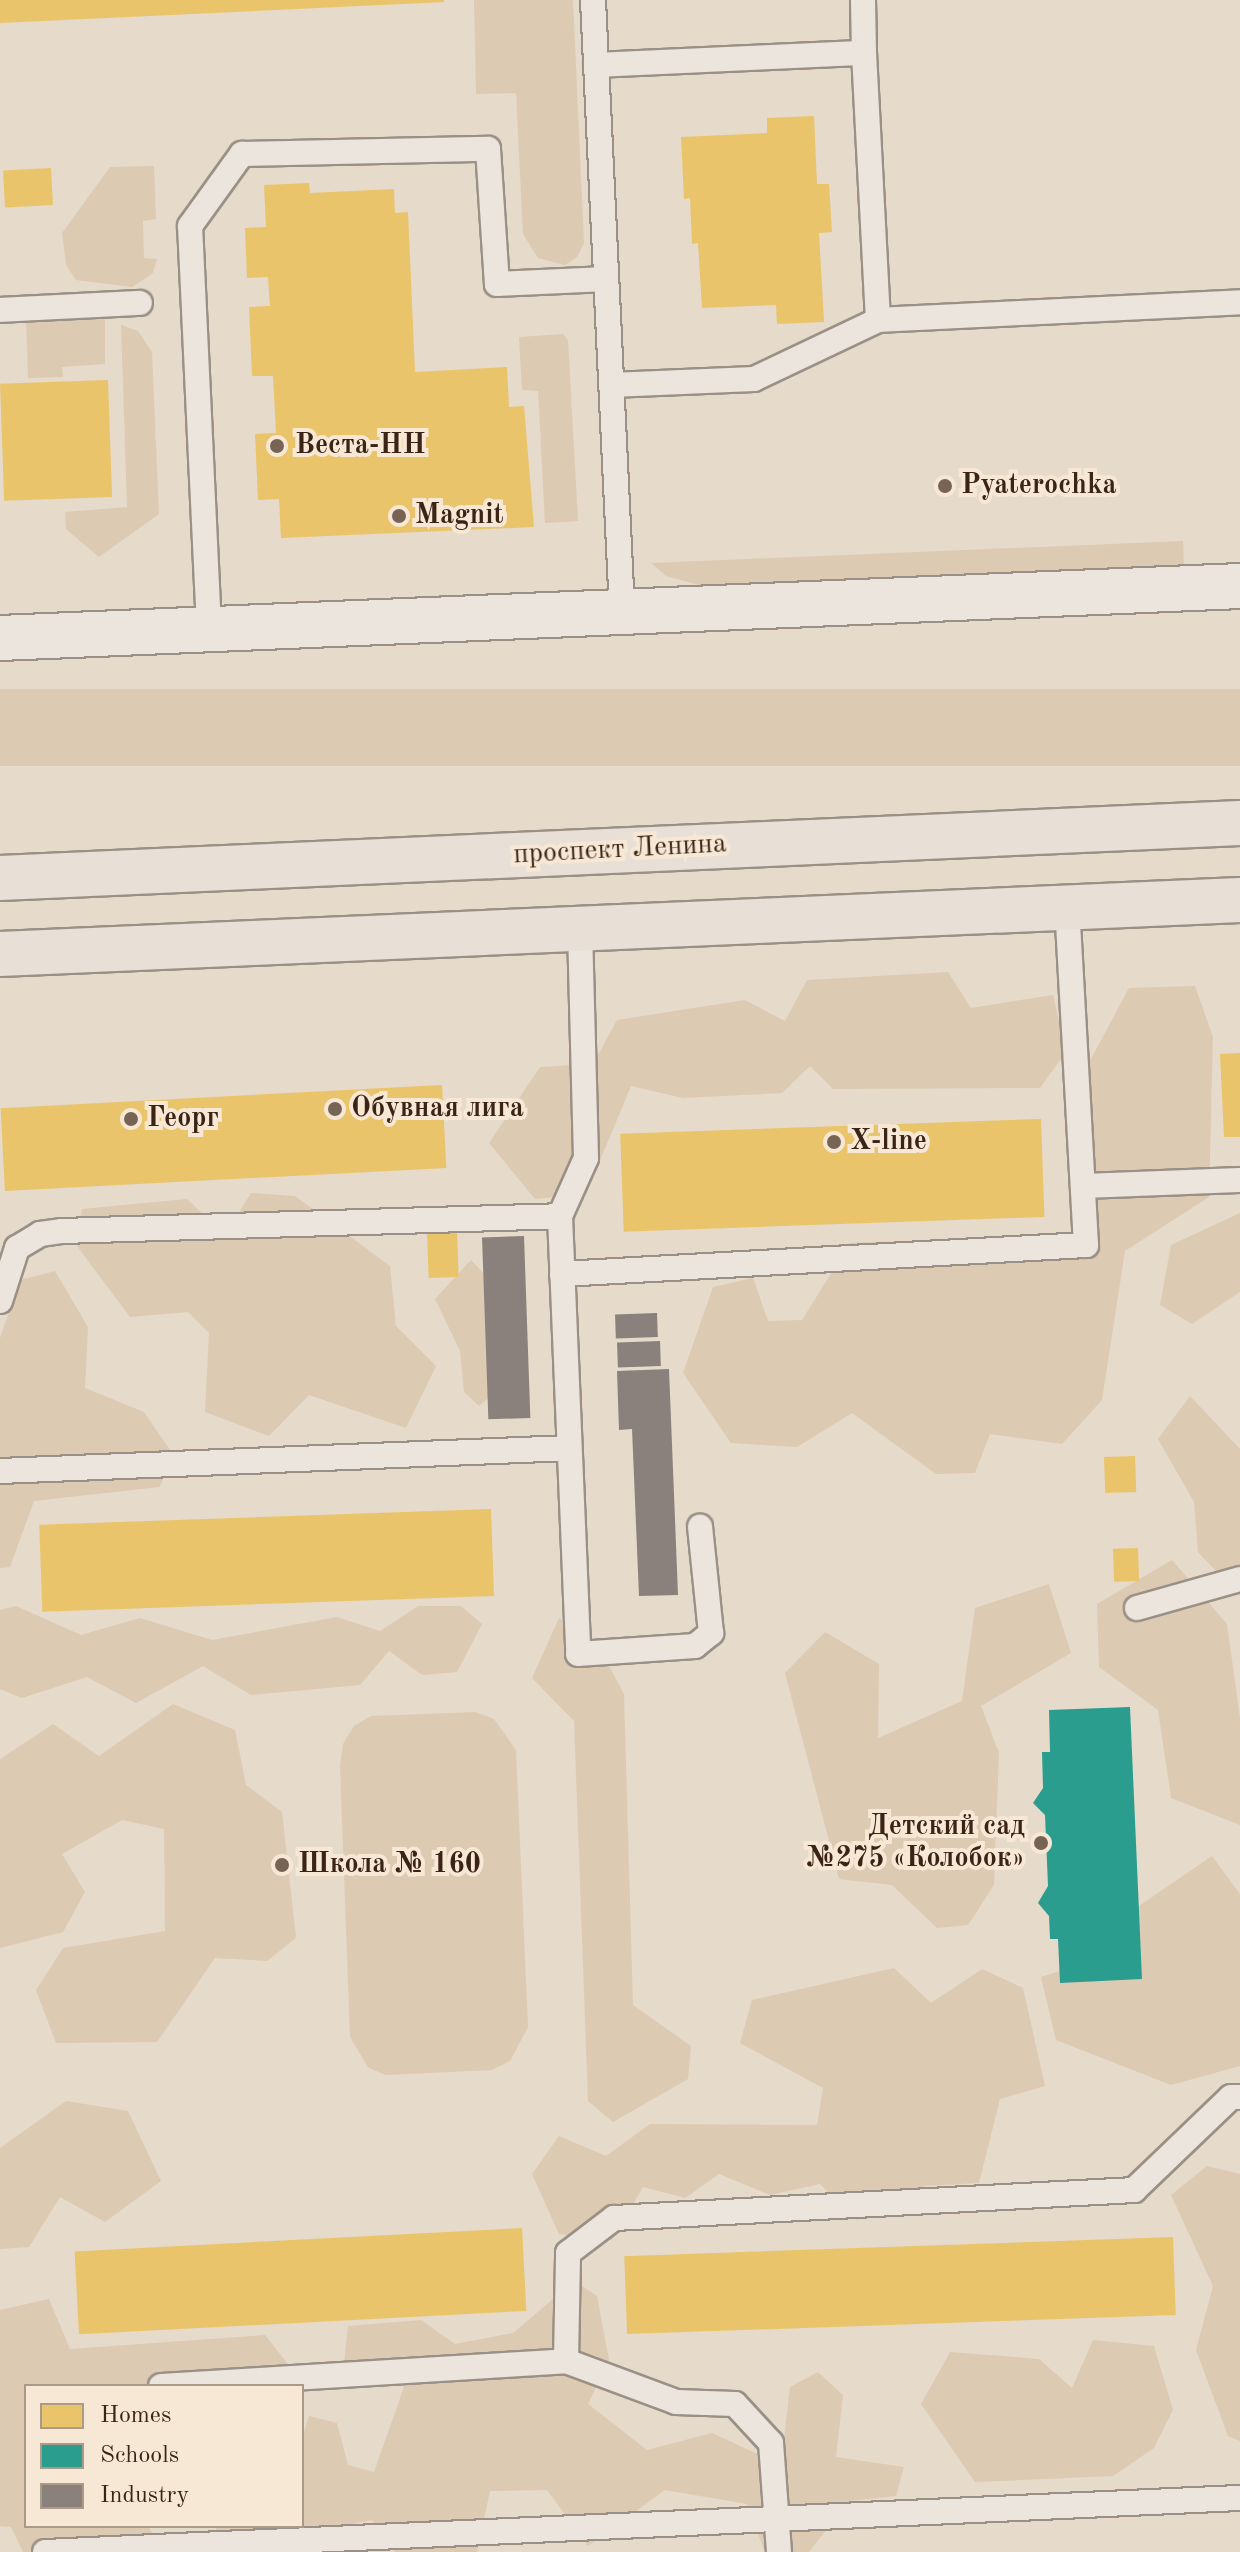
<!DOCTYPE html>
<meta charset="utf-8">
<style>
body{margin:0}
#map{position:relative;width:1240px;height:2552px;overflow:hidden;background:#e6daca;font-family:"Old Standard TT",serif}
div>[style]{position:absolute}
.green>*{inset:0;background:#dccab3;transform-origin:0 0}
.homes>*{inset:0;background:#e9c46a;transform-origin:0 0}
.schools>*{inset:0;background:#2a9d8f}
.industry>*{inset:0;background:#8a817c;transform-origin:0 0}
.roads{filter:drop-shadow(2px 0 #9a9085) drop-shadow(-2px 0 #9a9085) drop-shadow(0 2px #9a9085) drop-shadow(0 -2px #9a9085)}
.service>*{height:24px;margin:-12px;padding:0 12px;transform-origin:12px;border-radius:12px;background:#ebe5dd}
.minor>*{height:44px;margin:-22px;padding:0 22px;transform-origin:22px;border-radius:22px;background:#ebe5dd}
.primary>*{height:44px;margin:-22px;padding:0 22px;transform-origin:22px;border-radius:22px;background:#e8e0d7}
.dots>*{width:22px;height:22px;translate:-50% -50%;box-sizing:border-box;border:4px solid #f7e8d5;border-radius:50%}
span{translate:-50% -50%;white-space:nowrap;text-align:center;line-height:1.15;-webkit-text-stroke:8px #f7e8d5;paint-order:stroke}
.poi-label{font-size:28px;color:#3b2416;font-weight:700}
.left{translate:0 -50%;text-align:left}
.right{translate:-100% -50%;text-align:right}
.street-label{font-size:28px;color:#3b2416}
.legend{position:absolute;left:24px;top:2384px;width:280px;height:144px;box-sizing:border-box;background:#f7e8d5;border:2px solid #ac9a89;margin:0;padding:10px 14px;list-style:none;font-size:24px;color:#3b2416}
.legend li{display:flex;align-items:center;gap:16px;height:40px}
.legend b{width:40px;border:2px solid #ac9a89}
</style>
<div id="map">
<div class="green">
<i style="clip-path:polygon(474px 0,573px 0,584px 243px,577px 257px,565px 265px,538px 258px,523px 234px,516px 93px,476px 94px)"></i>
<i style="clip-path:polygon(154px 166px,156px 219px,143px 221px,144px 258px,157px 259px,153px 273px,132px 287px,76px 280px,66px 265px,62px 233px,110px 167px)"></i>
<i style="clip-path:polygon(105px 319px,105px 364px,62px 367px,63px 377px,28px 378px,26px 321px)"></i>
<i style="clip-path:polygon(121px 325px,138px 331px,152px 352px,159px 514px,99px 557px,66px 529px,65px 512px,127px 507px)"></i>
<i style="clip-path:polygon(563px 334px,568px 340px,578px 521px,545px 523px,538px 391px,522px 390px,519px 337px)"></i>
<i style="clip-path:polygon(1183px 541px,1184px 565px,703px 586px,666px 576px,651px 563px)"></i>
<i style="left:1240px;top:689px;width:77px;height:1241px;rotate:90deg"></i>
<i style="clip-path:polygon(948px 972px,971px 1008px,1053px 995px,1066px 1052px,1040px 1088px,833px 1089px,810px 1066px,782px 1093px,683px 1098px,631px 1086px,586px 1194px,535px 1199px,489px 1143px,540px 1067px,593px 1064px,617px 1020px,745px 1000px,785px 1021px,807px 980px)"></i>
<i style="clip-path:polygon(1195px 986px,1213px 1037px,1209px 1197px,1125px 1251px,1102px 1400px,1062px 1444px,990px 1434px,975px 1473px,936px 1474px,852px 1413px,797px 1447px,731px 1443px,683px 1373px,713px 1287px,753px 1278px,768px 1321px,802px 1320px,850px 1243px,1099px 1234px,1085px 1070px,1129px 988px)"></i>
<i style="clip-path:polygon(251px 1193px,295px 1196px,390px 1266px,396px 1326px,436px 1366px,406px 1428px,309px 1395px,269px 1436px,205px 1412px,209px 1333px,188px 1312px,130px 1317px,77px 1246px,82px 1209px,187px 1199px,225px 1235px)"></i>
<i style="clip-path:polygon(1240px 1213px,1240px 1292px,1192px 1324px,1160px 1305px,1171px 1245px)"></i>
<i style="clip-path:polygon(471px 1260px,514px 1306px,510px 1380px,479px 1406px,464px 1392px,460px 1351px,435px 1299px)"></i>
<i style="clip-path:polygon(55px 1271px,88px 1327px,85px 1388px,144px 1412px,172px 1453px,160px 1487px,34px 1501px,10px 1567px,0 1568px,0 1338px,20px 1280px)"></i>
<i style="clip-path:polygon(1190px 1396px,1240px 1449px,1240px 1596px,1198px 1552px,1194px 1502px,1158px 1439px)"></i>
<i style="clip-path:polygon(1172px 1560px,1227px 1624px,1240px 1718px,1240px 1825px,1171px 1798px,1158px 1710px,1099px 1667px,1097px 1604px)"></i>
<i style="clip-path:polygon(1049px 1584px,1071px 1653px,981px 1706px,999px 1753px,994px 1885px,968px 1925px,937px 1928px,892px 1885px,839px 1879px,785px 1673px,825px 1632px,879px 1664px,878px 1738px,962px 1701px,975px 1608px)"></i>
<i style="clip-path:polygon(16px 1606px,81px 1635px,140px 1618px,212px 1640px,337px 1617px,380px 1631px,418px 1606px,461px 1606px,482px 1624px,457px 1672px,422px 1675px,389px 1651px,360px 1685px,251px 1695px,203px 1666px,136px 1703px,87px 1677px,22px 1698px,0 1689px,0 1610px)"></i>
<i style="clip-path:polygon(559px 1618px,595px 1640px,624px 1694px,633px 2005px,691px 2046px,688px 2079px,613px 2122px,588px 2101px,574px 1721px,532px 1678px)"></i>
<i style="clip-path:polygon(173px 1704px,235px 1730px,246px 1785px,282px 1812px,296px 1938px,267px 1961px,215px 1958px,157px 2042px,56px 2043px,36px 1990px,63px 1948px,165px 1931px,164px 1829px,122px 1820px,62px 1854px,85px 1892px,63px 1932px,0 1948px,0 1759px,53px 1724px,99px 1756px)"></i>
<i style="clip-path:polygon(475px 1712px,494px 1719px,516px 1750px,528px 2027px,510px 2061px,492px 2070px,385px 2075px,368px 2067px,350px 2037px,340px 1766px,343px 1744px,354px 1726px,371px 1716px)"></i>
<i style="clip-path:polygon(1212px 1856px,1240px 1894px,1240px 2066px,1171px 2085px,1056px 2040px,1041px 1977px,1107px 1956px,1120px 1919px)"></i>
<i style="clip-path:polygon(894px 1968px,931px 2003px,982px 1969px,1023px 1988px,1045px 2086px,1000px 2099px,979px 2183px,924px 2186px,856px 2220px,820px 2184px,770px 2195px,719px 2174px,685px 2198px,643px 2187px,612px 2240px,559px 2234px,532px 2174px,559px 2136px,606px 2156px,650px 2124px,817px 2125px,823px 2088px,740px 2043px,752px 2000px)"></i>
<i style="clip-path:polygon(66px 2101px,128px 2111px,161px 2181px,105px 2222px,60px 2197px,29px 2247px,0 2249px,0 2148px)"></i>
<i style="clip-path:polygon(1207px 2166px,1240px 2174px,1240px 2441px,1228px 2436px,1196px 2350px,1213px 2286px,1171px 2195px)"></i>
<i style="clip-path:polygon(574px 2281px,597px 2296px,609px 2360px,588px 2404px,647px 2450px,712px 2433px,781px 2465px,790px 2387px,818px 2372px,843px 2395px,836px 2457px,904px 2467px,896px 2496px,849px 2501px,809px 2552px,765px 2552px,747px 2504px,665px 2490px,588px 2546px,547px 2490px,490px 2491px,477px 2552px,395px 2552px,372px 2520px,211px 2552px,217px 2526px,302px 2526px,302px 2439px,309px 2416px,337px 2423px,348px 2465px,374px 2472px,404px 2387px,398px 2366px,344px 2363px,348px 2326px,421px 2320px,455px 2344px,513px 2333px)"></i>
<i style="clip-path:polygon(49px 2299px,70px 2349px,265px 2335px,291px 2368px,291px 2386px,26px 2386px,26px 2526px,149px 2528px,166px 2552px,23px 2552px,11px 2527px,0 2526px,0 2310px)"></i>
<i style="clip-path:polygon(1093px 2340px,1154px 2346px,1173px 2410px,1154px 2448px,1113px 2476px,975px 2482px,921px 2404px,950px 2352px,1039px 2359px,1072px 2388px)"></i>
</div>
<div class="homes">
<i style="clip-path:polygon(0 0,444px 0,444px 2px,0 23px)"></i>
<i style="clip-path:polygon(814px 116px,817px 184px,829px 184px,832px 232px,819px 233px,824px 322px,777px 324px,776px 305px,702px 308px,698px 243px,692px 244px,690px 198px,684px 199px,681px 137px,767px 133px,767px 118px)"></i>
<i style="left:51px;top:168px;width:37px;height:48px;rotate:87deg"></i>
<i style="clip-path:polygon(309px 183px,310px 193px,394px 189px,395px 213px,408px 212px,415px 372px,507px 367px,509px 407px,524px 406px,534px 527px,281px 538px,279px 499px,258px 500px,255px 434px,276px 433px,273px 376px,252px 376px,249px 307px,270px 306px,268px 277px,247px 278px,245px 228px,266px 227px,264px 185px)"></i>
<i style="left:108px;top:380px;width:117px;height:108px;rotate:88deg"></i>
<i style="clip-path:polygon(1240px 1053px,1240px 1137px,1224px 1137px,1220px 1054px)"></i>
<i style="left:442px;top:1085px;width:83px;height:442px;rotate:87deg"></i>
<i style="left:1041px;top:1119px;width:98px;height:421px;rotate:88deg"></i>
<i style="left:457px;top:1230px;width:47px;height:30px;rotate:88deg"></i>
<i style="left:1135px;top:1456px;width:36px;height:31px;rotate:88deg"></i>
<i style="left:491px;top:1509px;width:87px;height:452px;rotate:88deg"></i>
<i style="left:1138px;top:1548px;width:33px;height:25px;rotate:88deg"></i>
<i style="left:522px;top:2228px;width:83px;height:448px;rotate:87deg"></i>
<i style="left:1173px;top:2237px;width:78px;height:549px;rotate:88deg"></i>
</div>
<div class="schools">
<i style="clip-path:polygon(1130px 1707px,1142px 1979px,1060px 1983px,1058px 1939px,1050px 1939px,1049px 1916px,1038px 1903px,1048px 1886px,1045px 1815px,1033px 1803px,1043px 1788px,1042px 1752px,1050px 1752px,1049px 1710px)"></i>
</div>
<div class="industry">
<i style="left:524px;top:1236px;width:182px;height:42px;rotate:88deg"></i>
<i style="left:657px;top:1313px;width:24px;height:42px;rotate:88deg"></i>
<i style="left:660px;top:1341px;width:25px;height:43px;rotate:88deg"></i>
<i style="clip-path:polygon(669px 1369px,678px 1595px,639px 1596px,632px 1429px,619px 1430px,617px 1371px)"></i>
</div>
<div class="roads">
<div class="service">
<i style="left:593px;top:0;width:612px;rotate:87.28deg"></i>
<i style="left:863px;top:0;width:53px;rotate:88.9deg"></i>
<i style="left:596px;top:65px;width:268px;rotate:-2.6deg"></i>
<i style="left:864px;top:53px;width:267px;rotate:87deg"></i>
<i style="left:878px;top:320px;width:362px;rotate:-2.8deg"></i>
<i style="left:0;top:310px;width:140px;rotate:-2.9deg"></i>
<i style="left:611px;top:385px;width:143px;rotate:-2.4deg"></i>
<i style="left:754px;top:379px;width:137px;rotate:-25.4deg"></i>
<i style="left:209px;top:628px;width:402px;rotate:-92.7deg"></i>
<i style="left:190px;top:226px;width:89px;rotate:-54.2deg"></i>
<i style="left:242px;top:154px;width:246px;rotate:-1.2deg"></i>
<i style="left:488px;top:149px;width:135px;rotate:86.2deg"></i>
<i style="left:497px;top:284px;width:109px;rotate:-2.6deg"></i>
<i style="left:580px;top:929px;width:229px;rotate:88.5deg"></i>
<i style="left:586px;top:1158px;width:64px;rotate:114.1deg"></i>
<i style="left:560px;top:1216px;width:438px;rotate:87.6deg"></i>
<i style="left:578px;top:1654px;width:117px;rotate:-3.9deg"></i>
<i style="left:695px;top:1646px;width:21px;rotate:-39deg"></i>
<i style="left:711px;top:1633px;width:107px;rotate:-95.9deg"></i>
<i style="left:1083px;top:1186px;width:157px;rotate:-2.2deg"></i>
<i style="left:562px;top:1274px;width:525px;rotate:-3.17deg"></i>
<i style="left:1086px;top:1245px;width:339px;rotate:-93.2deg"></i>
<i style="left:0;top:1301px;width:56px;rotate:-72.2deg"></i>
<i style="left:17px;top:1248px;width:27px;rotate:-31deg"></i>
<i style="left:40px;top:1234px;width:21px;rotate:-8deg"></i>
<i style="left:61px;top:1231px;width:499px;rotate:-1.7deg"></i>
<i style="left:0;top:1471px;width:569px;rotate:-2.31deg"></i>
<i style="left:1137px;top:1608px;width:107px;rotate:-15.7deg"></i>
<i style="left:566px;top:2361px;width:117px;rotate:20.4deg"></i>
<i style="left:676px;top:2402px;width:59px;rotate:1.9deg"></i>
<i style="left:735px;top:2404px;width:53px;rotate:47.3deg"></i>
<i style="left:771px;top:2443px;width:109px;rotate:85.8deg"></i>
<i style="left:161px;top:2386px;width:406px;rotate:-3.5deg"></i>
<i style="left:566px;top:2361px;width:108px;rotate:-88.9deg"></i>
<i style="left:568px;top:2253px;width:58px;rotate:-37.3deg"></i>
<i style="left:614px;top:2218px;width:521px;rotate:-3.08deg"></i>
<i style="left:1134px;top:2190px;width:134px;rotate:-43.8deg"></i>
<i style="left:1231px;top:2097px;width:9px"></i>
<i style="left:45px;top:2552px;width:1196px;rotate:-2.59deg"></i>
</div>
<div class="minor">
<i style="left:0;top:638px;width:1241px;rotate:-2.4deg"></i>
</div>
<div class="primary">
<i style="left:0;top:878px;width:1241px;rotate:-2.54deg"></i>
<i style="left:0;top:954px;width:1241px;rotate:-2.49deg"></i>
</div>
</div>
<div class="dots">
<i style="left:277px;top:446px;background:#776455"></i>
<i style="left:945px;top:486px;background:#776455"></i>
<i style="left:399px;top:516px;background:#776455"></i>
<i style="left:335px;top:1109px;background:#776455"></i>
<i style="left:131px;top:1119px;background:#776455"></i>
<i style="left:834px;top:1142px;background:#776455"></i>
<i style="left:1041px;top:1843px;background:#776455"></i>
<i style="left:282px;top:1865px;background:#776455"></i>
</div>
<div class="poi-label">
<span class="left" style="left:295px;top:446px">Веста-НН</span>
<span class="left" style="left:961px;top:486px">Pyaterochka</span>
<span class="left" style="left:415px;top:516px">Magnit</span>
<span class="left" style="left:351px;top:1109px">Обувная лига</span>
<span class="left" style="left:147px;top:1119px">Георг</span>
<span class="left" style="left:850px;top:1142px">X-line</span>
<span class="right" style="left:1025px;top:1843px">Детский сад<br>№275 «Колобок»</span>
<span class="left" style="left:298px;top:1865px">Школа № 160</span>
</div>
<div class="street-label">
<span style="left:620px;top:850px;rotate:-3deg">проспект Ленина</span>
</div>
<ul class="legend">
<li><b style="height:22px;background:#e9c46a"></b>Homes</li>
<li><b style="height:22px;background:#2a9d8f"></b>Schools</li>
<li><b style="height:22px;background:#8a817c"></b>Industry</li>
</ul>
</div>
